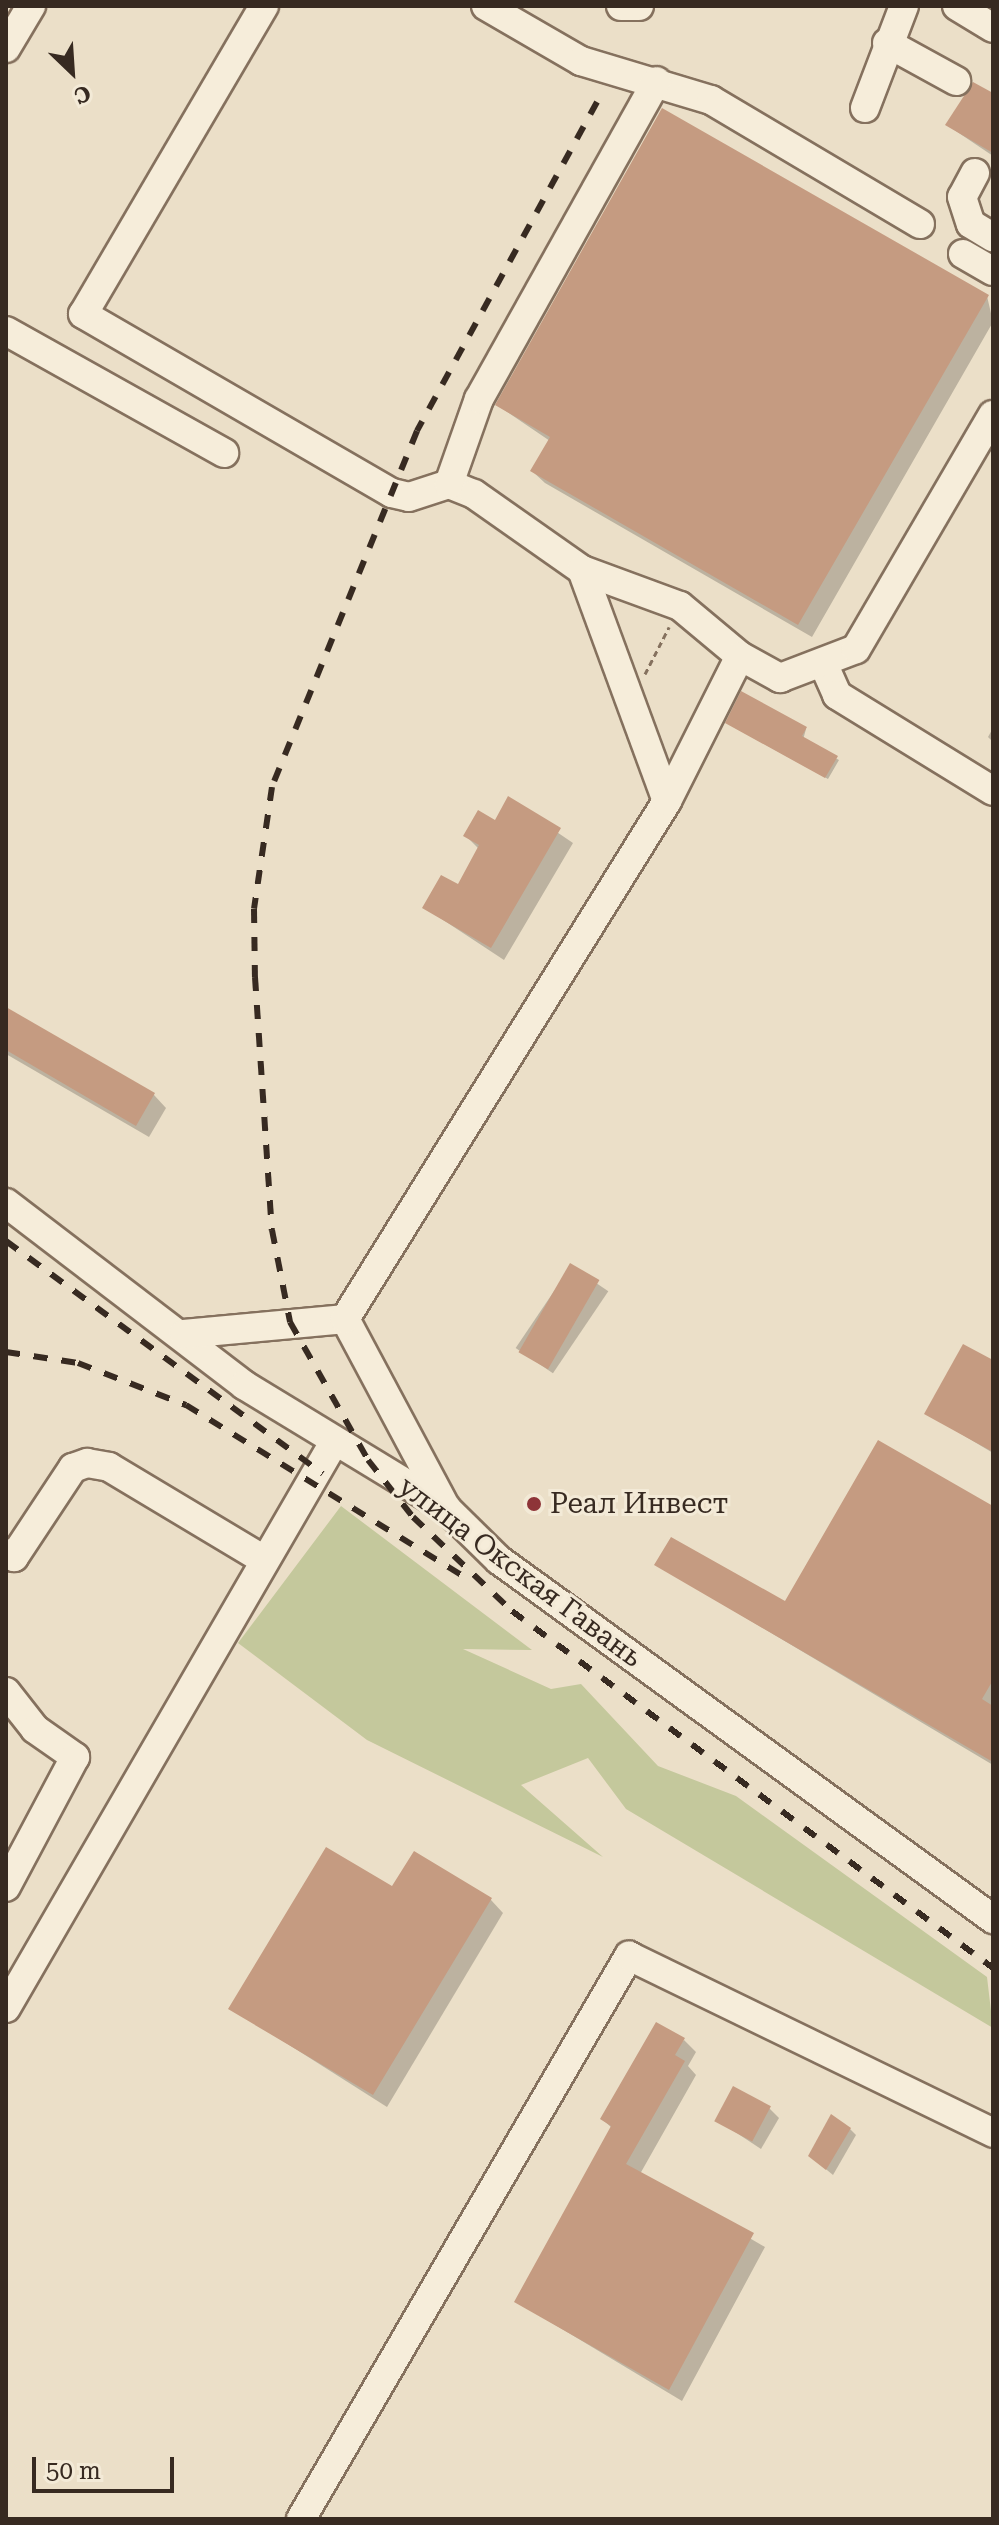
<!DOCTYPE html>
<meta charset="utf-8">
<style>
body{margin:0}
#map{position:relative;width:999px;height:2525px;overflow:hidden;background:#ebdfc8;font-family:"Roboto Serif",serif}
div>[style]{position:absolute}
.green>*{inset:0;background:#c4c89c}
.shadow>*{inset:0;background:#0003;transform-origin:0 0}
.building>*{inset:0;background:#c59b81;transform-origin:0 0}
.path>*{height:3px;margin-top:-1.5px;transform-origin:0;background:repeating-linear-gradient(90deg,#85715e 0 6px,transparent 0 10px)}
.roads{filter:drop-shadow(2px 0 #85715e) drop-shadow(-2px 0 #85715e) drop-shadow(0 2px #85715e) drop-shadow(0 -2px #85715e)}
.minor>*{height:28px;margin:-14px;padding:0 14px;transform-origin:14px;border-radius:14px;background:#f6edda}
.rail>*{height:6px;margin-top:-3px;transform-origin:0;background:repeating-linear-gradient(90deg,#372a21 0 14px,transparent 0 28px)}
.dots>*{width:22px;height:22px;translate:-50% -50%;box-sizing:border-box;border:4px solid #f3ead7;border-radius:50%}
span{translate:-50% -50%;white-space:nowrap;text-align:center;line-height:1.15;-webkit-text-stroke:6px #f3ead7;paint-order:stroke}
.poi-label{font-size:28px;color:#372a21}
.left{translate:0 -50%;text-align:left}
.street-label{font-size:28px;color:#372a21}
.frame{position:absolute;inset:0;border:8px solid #372a21;pointer-events:none}
.north{position:absolute;left:32px;top:32px;width:80px;height:80px;-webkit-text-stroke:6px #f3ead7;paint-order:stroke;rotate:155deg;font-size:22px;font-weight:700;line-height:32px;text-align:center;color:#372a21}
.north::after{content:'';display:block;margin:auto;width:28px;height:36px;background:#372a21;clip-path:polygon(50% 0,100% 100%,50% 72%,0 100%)}
.scale{position:absolute;left:32px;top:2457px;width:142px;height:36px;box-sizing:border-box;border:4px solid #372a21;border-top:0;padding-left:10px;font-size:24px;line-height:28px;white-space:nowrap;color:#372a21;-webkit-text-stroke:6px #f3ead7;paint-order:stroke}
</style>
<div id="map">
<div class="green">
<i style="clip-path:polygon(341px 1506px,532px 1650px,463px 1649px,551px 1689px,581px 1684px,658px 1766px,736px 1796px,987px 1977px,993px 2028px,626px 1809px,588px 1758px,521px 1785px,603px 1857px,367px 1740px,238px 1643px)"></i>
</div>
<div class="shadow">
<i style="clip-path:polygon(993px 96px,993px 156px,947px 125px)"></i>
<i style="clip-path:polygon(987px 296px,993px 322px,812px 637px,545px 483px,532px 471px,550px 441px,497px 405px)"></i>
<i style="clip-path:polygon(730px 725px,806px 729px,803px 740px,839px 760px,828px 779px)"></i>
<i style="clip-path:polygon(993px 728px,993px 742px,988px 737px)"></i>
<i style="clip-path:polygon(508px 799px,573px 843px,504px 960px,425px 908px,459px 886px,479px 849px,465px 835px,495px 823px)"></i>
<i style="clip-path:polygon(6px 1009px,154px 1095px,166px 1108px,149px 1137px,6px 1054px)"></i>
<i style="left:571px;top:1266px;width:45px;height:99px;rotate:34deg"></i>
<i style="clip-path:polygon(993px 1363px,993px 1453px,926px 1413px)"></i>
<i style="clip-path:polygon(993px 1508px,993px 1765px,657px 1565px,786px 1604px)"></i>
<i style="clip-path:polygon(393px 1889px,491px 1900px,503px 1913px,387px 2107px,231px 2008px)"></i>
<i style="clip-path:polygon(684px 2040px,696px 2052px,688px 2066px,696px 2075px,640px 2174px,765px 2247px,682px 2401px,517px 2302px,612px 2128px,602px 2119px)"></i>
<i style="clip-path:polygon(769px 2108px,779px 2118px,761px 2149px,717px 2120px)"></i>
<i style="clip-path:polygon(850px 2129px,856px 2135px,833px 2175px,816px 2161px)"></i>
</div>
<div class="building">
<i style="clip-path:polygon(973px 82px,993px 93px,993px 153px,945px 125px)"></i>
<i style="clip-path:polygon(662px 108px,989px 295px,798px 625px,530px 471px,550px 437px,495px 405px)"></i>
<i style="clip-path:polygon(741px 691px,807px 727px,802px 736px,838px 756px,825px 778px,725px 723px)"></i>
<i style="clip-path:polygon(508px 796px,561px 828px,491px 948px,422px 908px,441px 875px,458px 884px,479px 845px,463px 836px,478px 810px,495px 820px)"></i>
<i style="clip-path:polygon(6px 1007px,155px 1093px,136px 1126px,6px 1050px)"></i>
<i style="left:570px;top:1263px;width:34px;height:103px;rotate:30deg"></i>
<i style="clip-path:polygon(963px 1344px,993px 1360px,993px 1452px,924px 1414px)"></i>
<i style="clip-path:polygon(878px 1440px,993px 1506px,993px 1680px,982px 1699px,993px 1706px,993px 1762px,654px 1565px,671px 1537px,785px 1601px)"></i>
<i style="clip-path:polygon(326px 1847px,392px 1886px,414px 1851px,492px 1898px,373px 2095px,228px 2009px)"></i>
<i style="clip-path:polygon(656px 2022px,685px 2038px,675px 2055px,685px 2061px,626px 2164px,754px 2233px,669px 2390px,514px 2302px,611px 2126px,600px 2119px)"></i>
<i style="left:733px;top:2086px;width:43px;height:40px;rotate:28deg"></i>
<i style="clip-path:polygon(831px 2114px,851px 2128px,826px 2170px,808px 2156px)"></i>
</div>
<div class="path">
<i style="left:645px;top:674px;width:53px;rotate:-62.9deg"></i>
</div>
<div class="roads">
<div class="minor">
<i style="left:264px;top:6px;width:357px;rotate:120.4deg"></i>
<i style="left:83px;top:314px;width:357px;rotate:30.1deg"></i>
<i style="left:392px;top:493px;width:17px;rotate:13deg"></i>
<i style="left:409px;top:497px;width:42px;rotate:-18deg"></i>
<i style="left:449px;top:484px;width:27px;rotate:22deg"></i>
<i style="left:474px;top:494px;width:132px;rotate:35.1deg"></i>
<i style="left:582px;top:570px;width:246px;rotate:69.8deg"></i>
<i style="left:486px;top:6px;width:110px;rotate:30.1deg"></i>
<i style="left:581px;top:61px;width:136px;rotate:16.7deg"></i>
<i style="left:711px;top:100px;width:243px;rotate:30.7deg"></i>
<i style="left:621px;top:6px;width:18px"></i>
<i style="left:957px;top:6px;width:42px;rotate:31.4deg"></i>
<i style="left:887px;top:43px;width:79px;rotate:28.8deg"></i>
<i style="left:6px;top:48px;width:49px;rotate:-59.2deg"></i>
<i style="left:865px;top:108px;width:109px;rotate:-69.1deg"></i>
<i style="left:975px;top:173px;width:27px;rotate:118deg"></i>
<i style="left:962px;top:197px;width:28px;rotate:72deg"></i>
<i style="left:971px;top:224px;width:26px;rotate:31deg"></i>
<i style="left:963px;top:254px;width:34px;rotate:30deg"></i>
<i style="left:6px;top:331px;width:250px;rotate:29.2deg"></i>
<i style="left:449px;top:484px;width:90px;rotate:-70.6deg"></i>
<i style="left:479px;top:399px;width:364px;rotate:-60.8deg"></i>
<i style="left:582px;top:570px;width:104px;rotate:20.2deg"></i>
<i style="left:680px;top:606px;width:78px;rotate:39.8deg"></i>
<i style="left:823px;top:663px;width:35px;rotate:66deg"></i>
<i style="left:837px;top:695px;width:183px;rotate:31.6deg"></i>
<i style="left:6px;top:1203px;width:300px;rotate:37.4deg"></i>
<i style="left:244px;top:1385px;width:237px;rotate:31.3deg"></i>
<i style="left:446px;top:1508px;width:74px;rotate:44.5deg"></i>
<i style="left:499px;top:1560px;width:611px;rotate:36.01deg"></i>
<i style="left:184px;top:1334px;width:162px;rotate:-5.3deg"></i>
<i style="left:446px;top:1508px;width:214px;rotate:-118.1deg"></i>
<i style="left:345px;top:1319px;width:610px;rotate:-58.13deg"></i>
<i style="left:667px;top:801px;width:162px;rotate:-63.3deg"></i>
<i style="left:740px;top:656px;width:46px;rotate:28.8deg"></i>
<i style="left:780px;top:678px;width:81px;rotate:-20.9deg"></i>
<i style="left:856px;top:649px;width:271px;rotate:-59.7deg"></i>
<i style="left:6px;top:1553px;width:9px;rotate:27deg"></i>
<i style="left:14px;top:1557px;width:107px;rotate:-56.5deg"></i>
<i style="left:73px;top:1468px;width:15px;rotate:-20deg"></i>
<i style="left:87px;top:1463px;width:22px;rotate:10deg"></i>
<i style="left:109px;top:1467px;width:177px;rotate:30.9deg"></i>
<i style="left:6px;top:1692px;width:47px;rotate:51.9deg"></i>
<i style="left:35px;top:1729px;width:49px;rotate:35deg"></i>
<i style="left:75px;top:1757px;width:147px;rotate:118deg"></i>
<i style="left:6px;top:2008px;width:652px;rotate:-59.9deg"></i>
<i style="left:301px;top:2519px;width:652px;rotate:-59.78deg"></i>
<i style="left:629px;top:1956px;width:405px;rotate:25.9deg"></i>
</div>
</div>
<div class="rail">
<i style="left:597px;top:102px;width:375px;rotate:118.7deg"></i>
<i style="left:417px;top:431px;width:384px;rotate:112.2deg"></i>
<i style="left:272px;top:787px;width:123px;rotate:98.4deg"></i>
<i style="left:254px;top:909px;width:68px;rotate:89.2deg"></i>
<i style="left:255px;top:977px;width:254px;rotate:86.2deg"></i>
<i style="left:272px;top:1230px;width:94px;rotate:78.9deg"></i>
<i style="left:290px;top:1322px;width:159px;rotate:60.5deg"></i>
<i style="left:368px;top:1460px;width:73px;rotate:51.7deg"></i>
<i style="left:413px;top:1517px;width:137px;rotate:43.5deg"></i>
<i style="left:512px;top:1611px;width:599px;rotate:36.58deg"></i>
<i style="left:6px;top:1241px;width:393px;rotate:36.3deg"></i>
<i style="left:6px;top:1352px;width:73px;rotate:8.7deg"></i>
<i style="left:78px;top:1363px;width:116px;rotate:21.3deg"></i>
<i style="left:186px;top:1405px;width:326px;rotate:31.7deg"></i>
</div>
<div class="dots">
<i style="left:534px;top:1504px;background:#8e3438"></i>
</div>
<div class="poi-label">
<span class="left" style="left:550px;top:1504px">Реал Инвест</span>
</div>
<div class="street-label">
<span style="left:520px;top:1572px;rotate:37deg">улица Окская Гавань</span>
</div>
<div class="frame"></div>
<div class="north">С</div>
<div class="scale">50 m</div>
</div>
